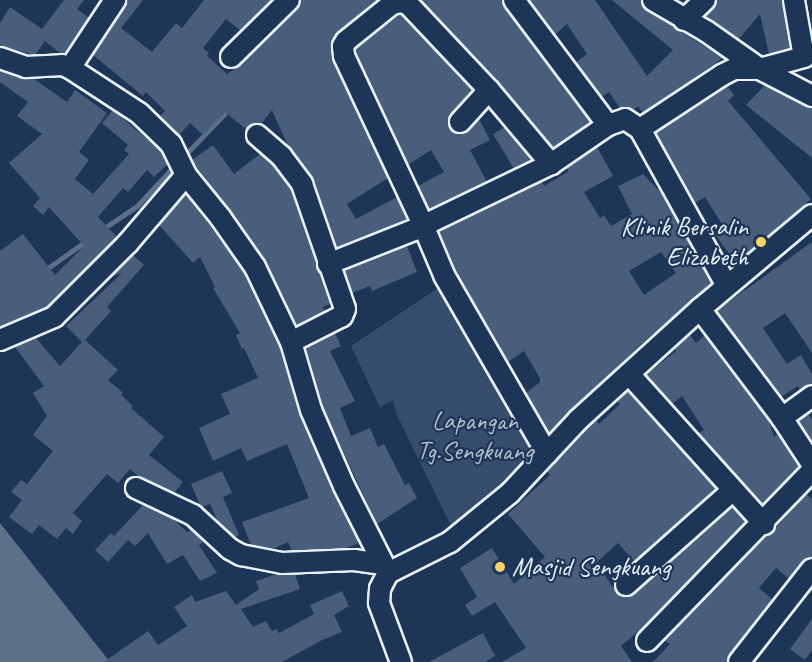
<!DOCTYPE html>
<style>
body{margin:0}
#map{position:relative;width:812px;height:662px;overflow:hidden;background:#1d3557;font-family:Caveat,sans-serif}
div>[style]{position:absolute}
.green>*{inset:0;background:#374d6c}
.water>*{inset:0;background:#5d7089}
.stream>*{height:5px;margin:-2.5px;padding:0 2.5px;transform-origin:2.5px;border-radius:2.5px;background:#5d7089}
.building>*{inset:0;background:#495e7a}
.roads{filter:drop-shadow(2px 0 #e8f1f8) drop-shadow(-2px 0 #e8f1f8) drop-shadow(0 2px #e8f1f8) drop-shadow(0 -2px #e8f1f8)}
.minor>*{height:20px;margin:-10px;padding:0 10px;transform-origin:10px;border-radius:10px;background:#1d3557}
.dots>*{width:16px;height:16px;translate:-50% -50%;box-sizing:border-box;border:3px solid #1d3557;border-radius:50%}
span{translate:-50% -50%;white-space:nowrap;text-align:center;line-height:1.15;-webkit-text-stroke:4.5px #1d3557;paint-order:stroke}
.poi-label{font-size:26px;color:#e8f1f8}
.right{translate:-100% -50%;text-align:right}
.left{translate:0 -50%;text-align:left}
.park-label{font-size:26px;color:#b3c0ce}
</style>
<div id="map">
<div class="green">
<i style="clip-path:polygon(453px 278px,549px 443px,510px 488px,453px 530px,396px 413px,393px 400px,380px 407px,351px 346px)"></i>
</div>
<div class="water">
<i style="clip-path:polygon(0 523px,110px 662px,0 662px)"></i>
</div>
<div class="stream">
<i style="left:183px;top:157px;width:66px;rotate:-46.2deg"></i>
<i style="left:101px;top:230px;width:43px;rotate:-33.7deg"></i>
<i style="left:137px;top:206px;width:59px;rotate:-47.1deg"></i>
<i style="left:45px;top:270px;width:50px;rotate:-35.3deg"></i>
</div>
<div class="building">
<i style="clip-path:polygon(64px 0,84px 0,77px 9px,89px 18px,65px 54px,60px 53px,45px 41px,35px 55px,0 46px,0 23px,10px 7px,42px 29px)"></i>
<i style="clip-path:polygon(127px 0,143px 0,121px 28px,152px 52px,176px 23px,182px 28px,204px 0,272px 0,241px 31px,226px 19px,203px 48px,209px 53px,207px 56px,227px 74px,239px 66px,297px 9px,301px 0,378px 0,338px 32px,331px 46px,333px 61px,388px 178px,347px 204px,356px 219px,397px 197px,407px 220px,337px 248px,313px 180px,288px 146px,272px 110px,261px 124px,253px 124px,247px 130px,225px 112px,203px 135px,190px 123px,179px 135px,160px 116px,165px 111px,146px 92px,143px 96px,93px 55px)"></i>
<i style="clip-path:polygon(421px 0,502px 0,504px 7px,591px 122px,553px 148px,498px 82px)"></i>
<i style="clip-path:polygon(529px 0,595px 0,647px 76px,673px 50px,612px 0,641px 0,647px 10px,723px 58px,643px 113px,638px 106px,633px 110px,620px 108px,609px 92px,602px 97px,576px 62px,587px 54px,567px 24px,555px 35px)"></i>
<i style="clip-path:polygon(717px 0,782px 0,790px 48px,769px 54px,760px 14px,739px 39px,705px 17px,714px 8px)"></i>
<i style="clip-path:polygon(401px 14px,473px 90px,451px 114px,448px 120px,452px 130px,464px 133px,479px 119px,490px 140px,470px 150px,487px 182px,429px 209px,418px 186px,444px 172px,431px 150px,408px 165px,356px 53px,355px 49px)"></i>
<i style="clip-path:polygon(0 71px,22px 78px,34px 79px,67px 102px,75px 90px,107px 113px,79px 152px,89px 160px,75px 179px,93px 194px,129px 154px,124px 150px,128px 145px,102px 123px,113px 110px,161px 151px,168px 164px,154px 177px,147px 170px,128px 192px,123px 188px,98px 217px,117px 237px,47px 307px,0 327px,0 251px,23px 234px,55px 275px,84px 246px,49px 207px,43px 215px,33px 206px,40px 198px,9px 163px,42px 134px,17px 116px,28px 102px,0 82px)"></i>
<i style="clip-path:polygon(765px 85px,812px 109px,812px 158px,746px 105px)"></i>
<i style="clip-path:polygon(727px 86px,734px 95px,728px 101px,811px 199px,736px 263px,714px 233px,723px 226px,705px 197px,695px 203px,656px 133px)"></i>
<i style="clip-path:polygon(505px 127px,532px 160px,514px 169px,493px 134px)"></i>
<i style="clip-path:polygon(213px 145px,234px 174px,260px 154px,273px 165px,291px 190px,330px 304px,323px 307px,325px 311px,297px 326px,265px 260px,192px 160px)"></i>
<i style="clip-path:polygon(evenodd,597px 147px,613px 176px,584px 192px,600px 218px,604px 215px,611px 226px,632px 214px,618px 186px,643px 174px,663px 195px,712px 283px,640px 345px,549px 434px,526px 393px,540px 382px,540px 378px,524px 351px,508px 362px,456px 272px,439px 231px,542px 182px,544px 186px,569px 171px,566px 168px,597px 147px,661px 252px,676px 273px,644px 295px,629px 271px,661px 252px)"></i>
<i style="clip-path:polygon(186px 194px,245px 273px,280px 346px,300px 415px,359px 543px,346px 548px,292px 551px,288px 542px,273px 549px,251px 545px,242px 522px,309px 498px,287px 444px,247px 461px,241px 448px,213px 461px,199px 428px,230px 414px,221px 394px,258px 378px,244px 348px,242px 349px,236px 335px,240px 333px,213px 288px,215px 287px,200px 257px,193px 263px,159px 225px)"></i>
<i style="clip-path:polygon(812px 242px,812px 353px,785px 313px,763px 328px,787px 364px,801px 355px,812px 374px,812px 384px,800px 390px,798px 386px,781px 397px,716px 311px)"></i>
<i style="clip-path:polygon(407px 246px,417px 272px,372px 291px,370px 286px,352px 293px,344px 270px)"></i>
<i style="clip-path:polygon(133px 255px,144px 265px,107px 307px,111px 311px,85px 340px,118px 370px,108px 380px,123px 393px,121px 395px,133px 406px,131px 408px,164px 437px,149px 455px,183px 482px,174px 493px,139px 477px,130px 469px,118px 483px,107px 474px,73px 513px,82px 521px,73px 534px,66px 528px,57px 539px,39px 525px,32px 534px,9px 517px,22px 500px,11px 492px,21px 480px,27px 484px,53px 451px,33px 435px,47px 416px,33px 393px,44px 386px,15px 347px,36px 338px,60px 366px,82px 342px,66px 326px,122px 273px,111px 277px)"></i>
<i style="clip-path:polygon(335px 333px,341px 346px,330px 351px,355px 401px,340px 408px,351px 436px,370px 428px,378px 447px,384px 444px,405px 485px,409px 483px,417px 498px,377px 524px,322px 406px,305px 348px)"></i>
<i style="clip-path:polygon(690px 335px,696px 343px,705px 335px,769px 420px,774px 437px,778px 434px,799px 467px,763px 505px,698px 433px,704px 430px,682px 396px,672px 404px,646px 375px,676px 351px,674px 348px)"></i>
<i style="clip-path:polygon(628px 391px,716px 489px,634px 561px,618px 543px,596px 563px,620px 597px,634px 594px,732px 507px,746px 522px,642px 628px,621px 646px,632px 662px,502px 662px,526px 648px,495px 602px,472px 616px,465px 605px,477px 597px,460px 568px,492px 548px,514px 584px,545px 557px,508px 514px,550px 475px,547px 471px,587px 428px,596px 420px,599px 424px,620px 404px,617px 401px)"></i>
<i style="clip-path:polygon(808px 414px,812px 419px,812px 442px,798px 421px)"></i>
<i style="clip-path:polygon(222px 471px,232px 493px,223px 497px,239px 535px,235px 537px,218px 521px,210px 504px,202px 507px,200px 505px,191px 484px)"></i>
<i style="clip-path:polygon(806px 494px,812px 499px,812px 557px,803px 561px,789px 579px,776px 568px,759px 588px,773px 600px,730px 655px,727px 662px,653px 662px,670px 644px,664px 640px,766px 536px,772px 532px)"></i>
<i style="clip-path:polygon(143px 505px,172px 518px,187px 532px,191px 530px,201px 538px,203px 542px,199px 545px,217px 573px,200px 581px,183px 555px,167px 564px,148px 533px,135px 546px,128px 540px,108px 562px,95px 550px,111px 533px,114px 536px)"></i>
<i style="clip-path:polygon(277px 574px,295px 574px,300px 589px,241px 609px,253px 627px,266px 621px,272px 631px,277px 629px,279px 633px,314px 614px,310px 605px,342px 591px,349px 606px,334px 615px,342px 632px,322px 640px,282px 662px,104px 662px,148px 631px,158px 645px,187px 626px,174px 607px,192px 595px,195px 602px,226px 591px,236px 605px,259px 589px,256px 581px)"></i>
<i style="clip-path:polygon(812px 619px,812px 650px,805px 660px,790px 649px)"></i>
<i style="clip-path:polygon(483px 633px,495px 656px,485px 662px,429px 662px)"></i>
</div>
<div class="roads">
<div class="minor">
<i style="left:514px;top:0;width:156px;rotate:53.1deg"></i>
<i style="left:608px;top:125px;width:18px;rotate:-19deg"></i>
<i style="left:625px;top:119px;width:18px;rotate:34deg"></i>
<i style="left:640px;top:129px;width:179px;rotate:61deg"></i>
<i style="left:653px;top:0;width:61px;rotate:30.3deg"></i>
<i style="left:706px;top:31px;width:66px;rotate:35.1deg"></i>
<i style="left:760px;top:69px;width:59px;rotate:27.4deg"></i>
<i style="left:684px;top:20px;width:29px;rotate:-44deg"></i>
<i style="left:231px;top:57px;width:81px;rotate:-44.5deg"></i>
<i style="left:0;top:58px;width:28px;rotate:19deg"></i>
<i style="left:26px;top:67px;width:36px;rotate:-3deg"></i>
<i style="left:62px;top:65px;width:9px;rotate:21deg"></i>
<i style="left:70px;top:68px;width:82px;rotate:33.1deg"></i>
<i style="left:139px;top:113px;width:45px;rotate:44.1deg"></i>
<i style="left:171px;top:144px;width:34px;rotate:64deg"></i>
<i style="left:186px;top:175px;width:54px;rotate:51deg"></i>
<i style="left:220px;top:217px;width:61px;rotate:55deg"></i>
<i style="left:255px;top:267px;width:83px;rotate:64.4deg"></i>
<i style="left:291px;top:342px;width:71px;rotate:73.6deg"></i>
<i style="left:311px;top:410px;width:83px;rotate:66.5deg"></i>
<i style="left:344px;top:486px;width:97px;rotate:63.2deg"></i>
<i style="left:388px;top:573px;width:69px;rotate:-26.6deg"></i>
<i style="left:450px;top:542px;width:77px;rotate:-39.2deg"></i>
<i style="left:510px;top:493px;width:101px;rotate:-47deg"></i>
<i style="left:579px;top:419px;width:164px;rotate:-42.3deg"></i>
<i style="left:700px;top:309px;width:146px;rotate:-40deg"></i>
<i style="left:70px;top:68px;width:82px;rotate:-56.5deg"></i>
<i style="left:489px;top:90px;width:97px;rotate:50deg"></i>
<i style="left:460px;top:122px;width:43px;rotate:-47.8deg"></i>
<i style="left:489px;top:90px;width:118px;rotate:-133.3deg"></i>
<i style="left:408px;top:4px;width:6px;rotate:-162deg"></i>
<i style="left:402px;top:2px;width:10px;rotate:169deg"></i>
<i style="left:392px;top:4px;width:59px;rotate:141.2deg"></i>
<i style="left:346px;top:41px;width:6px;rotate:121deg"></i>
<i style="left:343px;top:46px;width:10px;rotate:84deg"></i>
<i style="left:344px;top:56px;width:187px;rotate:64.9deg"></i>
<i style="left:423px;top:225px;width:56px;rotate:67.1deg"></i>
<i style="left:445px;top:277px;width:204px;rotate:60deg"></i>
<i style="left:640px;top:129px;width:98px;rotate:-33.4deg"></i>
<i style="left:722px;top:75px;width:13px;rotate:-27deg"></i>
<i style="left:734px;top:69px;width:26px"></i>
<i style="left:760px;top:69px;width:46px;rotate:-15.3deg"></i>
<i style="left:804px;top:57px;width:58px;rotate:-100deg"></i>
<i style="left:257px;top:135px;width:33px;rotate:41deg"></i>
<i style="left:282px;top:157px;width:34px;rotate:53deg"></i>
<i style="left:302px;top:184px;width:132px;rotate:71deg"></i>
<i style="left:345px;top:309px;width:8px;rotate:113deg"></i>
<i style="left:342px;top:316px;width:57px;rotate:153deg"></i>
<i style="left:328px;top:264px;width:92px;rotate:-21.6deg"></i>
<i style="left:414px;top:230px;width:152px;rotate:-25.7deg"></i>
<i style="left:551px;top:164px;width:69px;rotate:-34.4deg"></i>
<i style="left:700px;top:309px;width:136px;rotate:53deg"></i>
<i style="left:782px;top:418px;width:37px;rotate:-36deg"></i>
<i style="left:0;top:340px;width:59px;rotate:-23.1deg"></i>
<i style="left:54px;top:317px;width:105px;rotate:-45deg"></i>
<i style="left:128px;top:243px;width:89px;rotate:-49.5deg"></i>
<i style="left:629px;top:374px;width:202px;rotate:48deg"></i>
<i style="left:782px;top:418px;width:55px;rotate:56.9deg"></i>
<i style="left:136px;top:488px;width:63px;rotate:25.3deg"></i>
<i style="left:193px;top:515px;width:50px;rotate:42.6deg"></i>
<i style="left:230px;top:549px;width:13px;rotate:29deg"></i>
<i style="left:241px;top:555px;width:42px;rotate:11deg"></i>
<i style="left:282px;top:563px;width:72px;rotate:-2.4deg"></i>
<i style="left:354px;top:560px;width:29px;rotate:8deg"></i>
<i style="left:388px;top:573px;width:18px;rotate:117deg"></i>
<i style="left:380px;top:589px;width:14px;rotate:94deg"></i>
<i style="left:379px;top:603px;width:63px;rotate:69.6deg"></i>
<i style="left:626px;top:585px;width:143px;rotate:-41.6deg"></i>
<i style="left:647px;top:641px;width:237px;rotate:-45.9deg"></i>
<i style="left:739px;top:662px;width:118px;rotate:-51.9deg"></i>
</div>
</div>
<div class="dots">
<i style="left:761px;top:242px;background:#ffd166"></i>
<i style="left:500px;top:567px;background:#ffd166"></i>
</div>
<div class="poi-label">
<span class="right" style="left:748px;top:242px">Klinik Bersalin<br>Elizabeth</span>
<span class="left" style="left:512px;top:567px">Masjid Sengkuang</span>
</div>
<div class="park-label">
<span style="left:475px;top:436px">Lapangan<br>Tg.Sengkuang</span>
</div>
</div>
